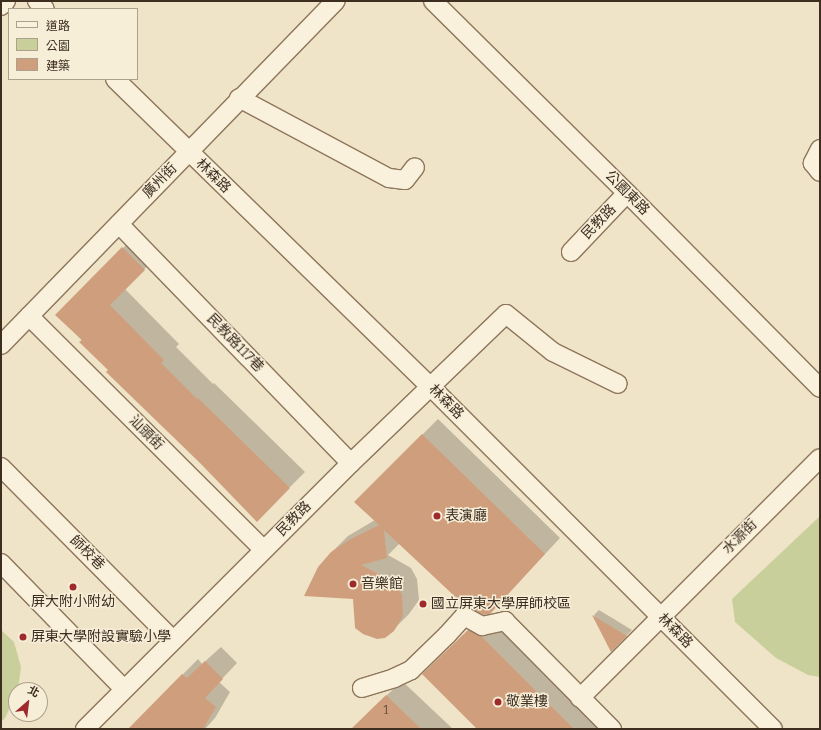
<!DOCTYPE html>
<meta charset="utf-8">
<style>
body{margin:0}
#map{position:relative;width:821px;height:730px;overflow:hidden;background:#f0e4c8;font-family:Bitter,"Noto Sans TC",serif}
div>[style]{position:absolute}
.green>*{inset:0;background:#c9cf9b}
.shadow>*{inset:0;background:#0003}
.building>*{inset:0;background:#cf9f7d}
.roads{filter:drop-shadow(1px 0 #8d765c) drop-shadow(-1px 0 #8d765c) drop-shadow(0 1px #8d765c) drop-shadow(0 -1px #8d765c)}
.minor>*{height:18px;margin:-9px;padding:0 9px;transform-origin:9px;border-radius:9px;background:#faf1dc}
.dots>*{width:11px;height:11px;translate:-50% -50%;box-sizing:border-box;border:2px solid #f7eed8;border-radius:50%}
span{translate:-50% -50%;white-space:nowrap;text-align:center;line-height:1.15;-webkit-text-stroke:3px #f7eed8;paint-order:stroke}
.number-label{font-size:12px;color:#624a37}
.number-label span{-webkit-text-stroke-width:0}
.street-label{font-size:14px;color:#3d2e20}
.poi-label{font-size:14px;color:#3d2e20}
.left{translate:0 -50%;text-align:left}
.frame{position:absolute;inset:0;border:2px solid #3d2e20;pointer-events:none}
.legend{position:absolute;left:8px;top:8px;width:130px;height:72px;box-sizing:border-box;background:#f7eed8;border:1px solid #ada18e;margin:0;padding:5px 7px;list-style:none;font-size:12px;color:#3d2e20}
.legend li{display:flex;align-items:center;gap:8px;height:20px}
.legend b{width:20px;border:1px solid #ada18e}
.north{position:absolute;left:8px;top:682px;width:40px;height:40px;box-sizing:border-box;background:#f7eed8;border:1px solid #ada18e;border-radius:50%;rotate:28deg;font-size:11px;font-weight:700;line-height:16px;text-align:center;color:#3d2e20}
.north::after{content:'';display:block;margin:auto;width:14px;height:18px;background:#9e2a2b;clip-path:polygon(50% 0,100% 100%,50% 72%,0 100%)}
</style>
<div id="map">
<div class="green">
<i style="clip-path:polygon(820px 516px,820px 677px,808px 675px,776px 658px,735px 622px,732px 599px)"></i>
<i style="clip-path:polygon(1px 630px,14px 642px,21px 667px,18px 690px,16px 690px,16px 695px,5px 718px,1px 722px)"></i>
</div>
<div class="shadow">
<i style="clip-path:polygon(138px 233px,159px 254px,125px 289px,179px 344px,176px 347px,213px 384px,214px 383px,305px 472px,257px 520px,57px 315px)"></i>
<i style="clip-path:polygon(438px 419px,560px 538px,505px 597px,400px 543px,388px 555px,411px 568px,417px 579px,419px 600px,409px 614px,393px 630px,354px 598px,332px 552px,348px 536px,375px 520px,355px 502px)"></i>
<i style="clip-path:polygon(599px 610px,632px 630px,611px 651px,594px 615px)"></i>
<i style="clip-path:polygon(484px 615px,496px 621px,604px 729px,479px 729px,439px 659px)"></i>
<i style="clip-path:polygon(221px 647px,237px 663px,219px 682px,230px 692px,215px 718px,205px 729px,129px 729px,198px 659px,202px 664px)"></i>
<i style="clip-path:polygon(402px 681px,453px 729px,358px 729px,370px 711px)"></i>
</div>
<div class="building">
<i style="clip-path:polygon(122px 247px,145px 270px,110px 305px,164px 360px,161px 363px,197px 399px,198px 398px,290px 488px,257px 522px,200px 463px,106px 372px,108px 370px,79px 342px,82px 340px,55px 315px)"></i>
<i style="clip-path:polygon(422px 434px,545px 554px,490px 614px,484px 615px,465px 606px,384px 530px,387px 558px,361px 565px,396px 583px,402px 595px,403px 616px,394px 631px,385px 638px,377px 639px,363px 634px,355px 628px,353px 599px,304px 596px,318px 567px,331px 552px,349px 540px,379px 525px,354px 502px)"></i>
<i style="clip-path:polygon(592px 615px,627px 636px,611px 652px)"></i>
<i style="clip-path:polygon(468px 630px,481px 636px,574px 729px,477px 729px,422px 674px)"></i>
<i style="clip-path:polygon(205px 661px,223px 679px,205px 698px,216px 707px,203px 729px,128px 729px,182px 674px,187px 678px)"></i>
<i style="clip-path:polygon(386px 695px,421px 729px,351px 729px)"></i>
</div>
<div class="roads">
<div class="minor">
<i style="left:37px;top:1px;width:11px;rotate:45deg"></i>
<i style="left:433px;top:1px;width:273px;rotate:44.7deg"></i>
<i style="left:627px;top:193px;width:274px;rotate:45.3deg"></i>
<i style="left:1px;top:6px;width:7px;rotate:-45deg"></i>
<i style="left:115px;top:79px;width:440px;rotate:44.3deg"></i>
<i style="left:430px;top:386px;width:485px;rotate:45deg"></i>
<i style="left:239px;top:98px;width:170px;rotate:28.1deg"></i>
<i style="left:389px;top:178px;width:16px;rotate:7deg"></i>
<i style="left:405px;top:180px;width:16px;rotate:-52deg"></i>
<i style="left:820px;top:149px;width:16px;rotate:117deg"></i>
<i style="left:813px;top:163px;width:11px;rotate:52deg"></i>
<i style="left:119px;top:224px;width:333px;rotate:45.9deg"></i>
<i style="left:571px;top:252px;width:81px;rotate:-46.5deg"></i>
<i style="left:29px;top:316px;width:330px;rotate:44.9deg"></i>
<i style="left:1px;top:345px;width:480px;rotate:-45.8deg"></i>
<i style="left:1px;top:467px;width:244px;rotate:45.2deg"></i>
<i style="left:1px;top:563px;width:176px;rotate:45.7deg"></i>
<i style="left:362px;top:688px;width:34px;rotate:-17deg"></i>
<i style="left:394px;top:678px;width:19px;rotate:-25deg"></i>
<i style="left:411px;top:670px;width:50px;rotate:-44.2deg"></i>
<i style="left:447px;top:635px;width:25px;rotate:-48deg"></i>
<i style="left:464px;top:616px;width:21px;rotate:29deg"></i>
<i style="left:482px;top:626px;width:24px;rotate:-12deg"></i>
<i style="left:505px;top:621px;width:152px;rotate:45.3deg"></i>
<i style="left:580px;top:698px;width:339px;rotate:-45deg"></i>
<i style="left:85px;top:729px;width:376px;rotate:-45deg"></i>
<i style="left:351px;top:463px;width:215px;rotate:-43.9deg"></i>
<i style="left:506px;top:314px;width:60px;rotate:39deg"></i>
<i style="left:553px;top:352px;width:72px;rotate:26.2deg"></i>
</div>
</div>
<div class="dots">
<i style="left:437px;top:516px;background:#9e2a2b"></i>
<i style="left:353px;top:584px;background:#9e2a2b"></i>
<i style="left:73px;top:587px;background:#9e2a2b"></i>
<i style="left:423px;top:604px;background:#9e2a2b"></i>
<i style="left:23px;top:637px;background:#9e2a2b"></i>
<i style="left:498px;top:702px;background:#9e2a2b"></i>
</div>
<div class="number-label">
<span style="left:386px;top:711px">1</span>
</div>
<div class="street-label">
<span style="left:213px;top:176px;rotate:44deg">林森路</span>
<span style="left:160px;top:181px;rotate:-46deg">廣州街</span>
<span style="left:627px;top:193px;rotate:45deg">公園東路</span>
<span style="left:599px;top:222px;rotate:-46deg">民教路</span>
<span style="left:235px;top:343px;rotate:46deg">民教路117巷</span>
<span style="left:446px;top:402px;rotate:45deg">林森路</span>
<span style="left:146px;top:433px;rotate:45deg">汕頭街</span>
<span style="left:294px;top:519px;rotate:-45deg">民教路</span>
<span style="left:740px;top:537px;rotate:-45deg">水源街</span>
<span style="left:87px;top:553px;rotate:45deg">師校巷</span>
<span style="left:675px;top:631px;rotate:45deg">林森路</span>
</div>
<div class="poi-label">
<span class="left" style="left:445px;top:516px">表演廳</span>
<span class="left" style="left:361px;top:584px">音樂館</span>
<span style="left:73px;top:602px">屏大附小附幼</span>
<span class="left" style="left:431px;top:604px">國立屏東大學屏師校區</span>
<span class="left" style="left:31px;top:637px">屏東大學附設實驗小學</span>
<span class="left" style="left:506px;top:702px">敬業樓</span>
</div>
<div class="frame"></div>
<ul class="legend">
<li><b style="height:5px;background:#faf1dc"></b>道路</li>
<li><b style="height:11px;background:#c9cf9b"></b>公園</li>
<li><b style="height:11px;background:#cf9f7d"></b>建築</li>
</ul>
<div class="north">北</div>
</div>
